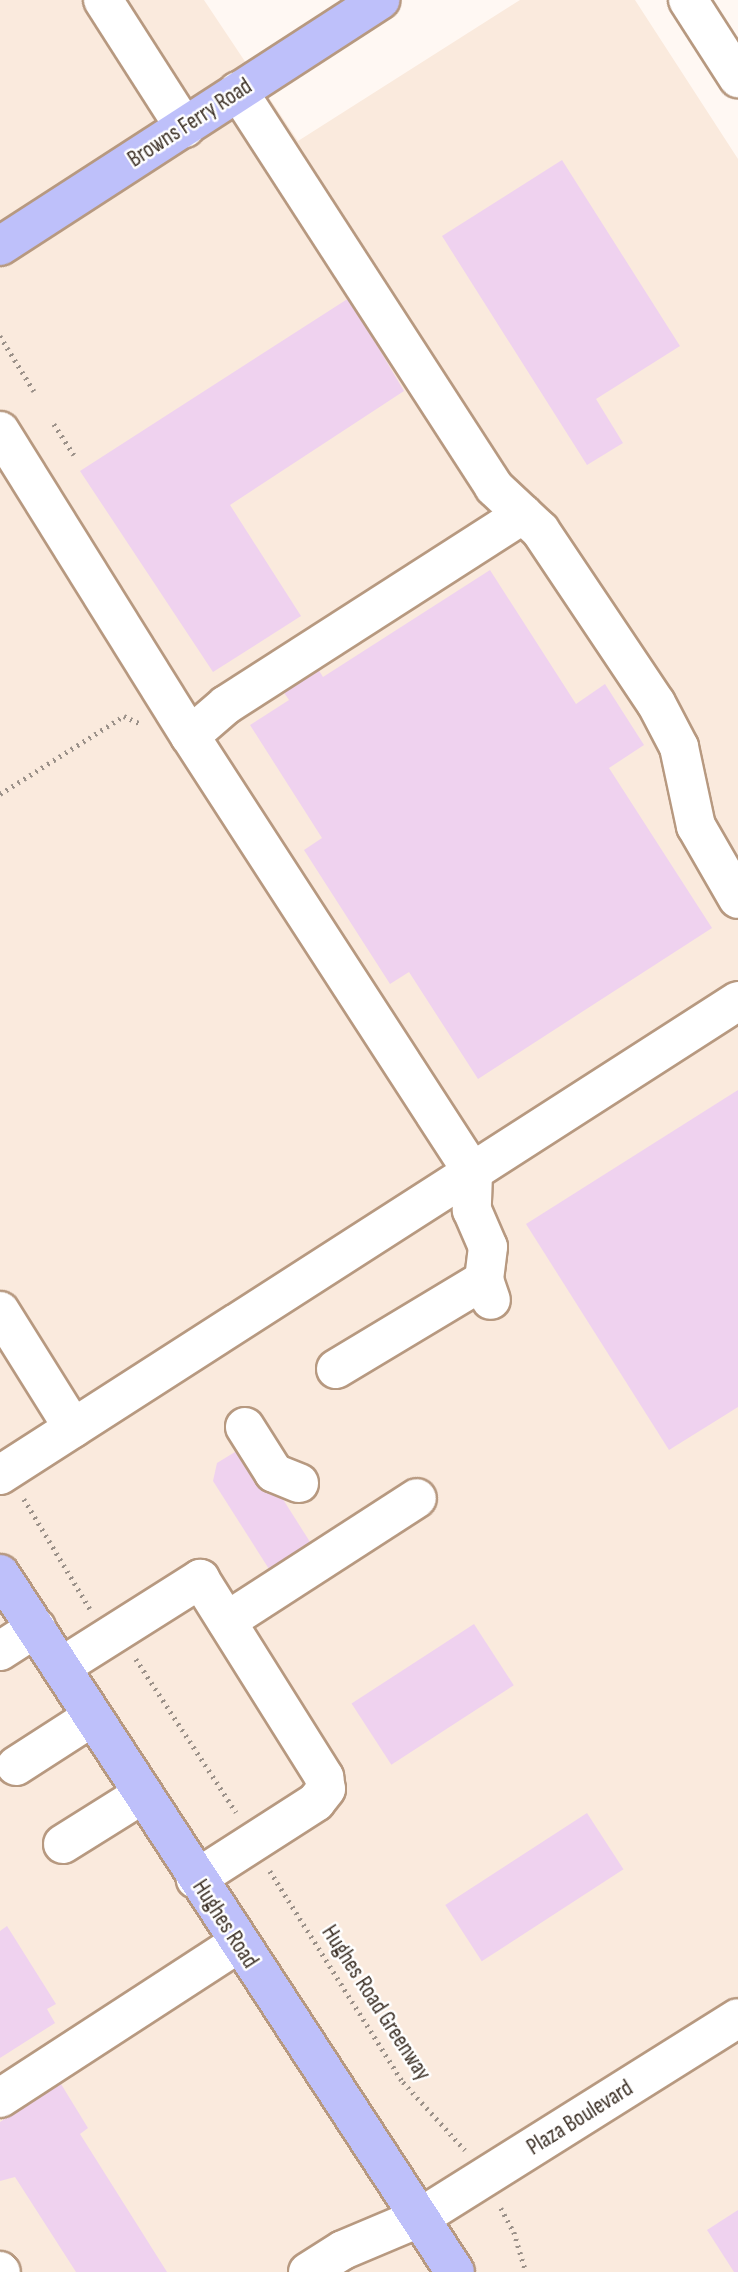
<!DOCTYPE html>
<style>
body{margin:0}
#map{position:relative;width:738px;height:2272px;overflow:hidden;background:#fff8f3;font-family:"Sofia Sans Condensed",sans-serif}
div>[style]{position:absolute}
.built>*{inset:0;background:#faeadd}
.building>*{inset:0;background:#efd2ef;transform-origin:0 0}
.path>*{height:4.5px;margin-top:-2.25px;transform-origin:0;background:repeating-linear-gradient(90deg,#9b9189 0 2px,transparent 0 7px)}
.roads{filter:drop-shadow(2px 0 #b79980) drop-shadow(-2px 0 #b79980) drop-shadow(0 2px #b79980) drop-shadow(0 -2px #b79980)}
.minor>*{height:38px;margin:-19px;padding:0 19px;transform-origin:19px;border-radius:19px;background:#fff}
.major>*{height:38px;margin:-19px;padding:0 19px;transform-origin:19px;border-radius:19px;background:#bec0fa}
span{translate:-50% -50%;white-space:nowrap;text-align:center;line-height:1.15;-webkit-text-stroke:5px #fff;paint-order:stroke}
.street-label{font-size:23px;color:#3d3127}
</style>
<div id="map">
<div class="built">
<i style="clip-path:polygon(0 0,204px 0,298px 141px,520px 0,635px 0,738px 159px,738px 2272px,0 2272px)"></i>
</div>
<div class="building">
<i style="clip-path:polygon(562px 160px,680px 346px,596px 399px,623px 443px,587px 465px,442px 236px)"></i>
<i style="clip-path:polygon(349px 298px,404px 391px,230px 505px,301px 616px,213px 672px,80px 471px)"></i>
<i style="clip-path:polygon(490px 570px,576px 704px,605px 684px,644px 745px,609px 768px,712px 928px,478px 1079px,409px 972px,390px 984px,304px 850px,322px 838px,250px 725px,289px 700px,278px 684px,313px 661px,323px 677px)"></i>
<i style="clip-path:polygon(738px 1090px,738px 1407px,669px 1450px,526px 1224px)"></i>
<i style="clip-path:polygon(248px 1444px,317px 1553px,276px 1580px,213px 1481px,217px 1463px)"></i>
<i style="left:474px;top:1624px;width:73px;height:146px;rotate:57deg"></i>
<i style="left:587px;top:1813px;width:67px;height:169px;rotate:57deg"></i>
<i style="clip-path:polygon(7px 1926px,56px 2004px,47px 2009px,55px 2023px,0 2058px,0 1931px)"></i>
<i style="clip-path:polygon(61px 2084px,88px 2128px,80px 2134px,167px 2272px,76px 2272px,15px 2177px,0 2181px,0 2122px)"></i>
<i style="clip-path:polygon(738px 2210px,738px 2272px,734px 2272px,707px 2230px)"></i>
</div>
<div class="path">
<i style="left:0;top:336px;width:65px;rotate:58.3deg"></i>
<i style="left:54px;top:424px;width:37px;rotate:57deg"></i>
<i style="left:0;top:794px;width:146px;rotate:-32.2deg"></i>
<i style="left:124px;top:716px;width:17px;rotate:25deg"></i>
<i style="left:24px;top:1499px;width:128px;rotate:59deg"></i>
<i style="left:136px;top:1659px;width:183px;rotate:56.8deg"></i>
<i style="left:270px;top:1871px;width:249px;rotate:57.8deg"></i>
<i style="left:403px;top:2082px;width:92px;rotate:47.6deg"></i>
<i style="left:501px;top:2208px;width:27px;rotate:62deg"></i>
<i style="left:514px;top:2232px;width:42px;rotate:73.3deg"></i>
</div>
<div class="roads">
<div class="minor">
<i style="left:103px;top:0;width:152px;rotate:57.4deg"></i>
<i style="left:688px;top:0;width:93px;rotate:57.3deg"></i>
<i style="left:238px;top:91px;width:472px;rotate:57.1deg"></i>
<i style="left:494px;top:487px;width:63px;rotate:43.1deg"></i>
<i style="left:540px;top:530px;width:208px;rotate:56.2deg"></i>
<i style="left:656px;top:703px;width:50px;rotate:62.4deg"></i>
<i style="left:679px;top:747px;width:81px;rotate:77.9deg"></i>
<i style="left:696px;top:826px;width:84px;rotate:60.1deg"></i>
<i style="left:0;top:431px;width:359px;rotate:58.1deg"></i>
<i style="left:190px;top:736px;width:521px;rotate:57.07deg"></i>
<i style="left:473px;top:1173px;width:37px;rotate:92deg"></i>
<i style="left:472px;top:1210px;width:40px;rotate:66.6deg"></i>
<i style="left:488px;top:1247px;width:33px;rotate:97deg"></i>
<i style="left:484px;top:1280px;width:21px;rotate:71deg"></i>
<i style="left:190px;top:736px;width:48px;rotate:-40.7deg"></i>
<i style="left:226px;top:705px;width:353px;rotate:-32.7deg"></i>
<i style="left:0;top:1311px;width:138px;rotate:58deg"></i>
<i style="left:336px;top:1369px;width:173px;rotate:-31deg"></i>
<i style="left:245px;top:1427px;width:54px;rotate:57.8deg"></i>
<i style="left:274px;top:1473px;width:27px;rotate:22deg"></i>
<i style="left:0;top:1475px;width:877px;rotate:-32.71deg"></i>
<i style="left:227px;top:1621px;width:226px;rotate:-32.9deg"></i>
<i style="left:0;top:1651px;width:43px;rotate:-32.6deg"></i>
<i style="left:61px;top:1667px;width:165px;rotate:-32.3deg"></i>
<i style="left:200px;top:1579px;width:234px;rotate:57.9deg"></i>
<i style="left:324px;top:1777px;width:12px;rotate:81deg"></i>
<i style="left:326px;top:1789px;width:16px;rotate:128deg"></i>
<i style="left:316px;top:1802px;width:143px;rotate:147.3deg"></i>
<i style="left:16px;top:1766px;width:90px;rotate:-32.8deg"></i>
<i style="left:63px;top:1844px;width:94px;rotate:-32deg"></i>
<i style="left:0;top:2098px;width:283px;rotate:-33deg"></i>
<i style="left:0;top:2271px;width:1px;rotate:45deg"></i>
<i style="left:308px;top:2272px;width:41px;rotate:-32.2deg"></i>
<i style="left:343px;top:2250px;width:85px;rotate:-22.9deg"></i>
<i style="left:421px;top:2217px;width:374px;rotate:-32.1deg"></i>
</div>
<div class="major">
<i style="left:0;top:246px;width:453px;rotate:-32.9deg"></i>
<i style="left:0;top:1574px;width:833px;rotate:56.9deg"></i>
</div>
</div>
<div class="street-label">
<span style="left:190px;top:123px;rotate:-33deg">Browns Ferry Road</span>
<span style="left:225px;top:1924px;rotate:57deg">Hughes Road</span>
<span style="left:376px;top:2003px;rotate:57deg">Hughes Road Greenway</span>
<span style="left:580px;top:2118px;rotate:-32deg">Plaza Boulevard</span>
</div>
</div>
